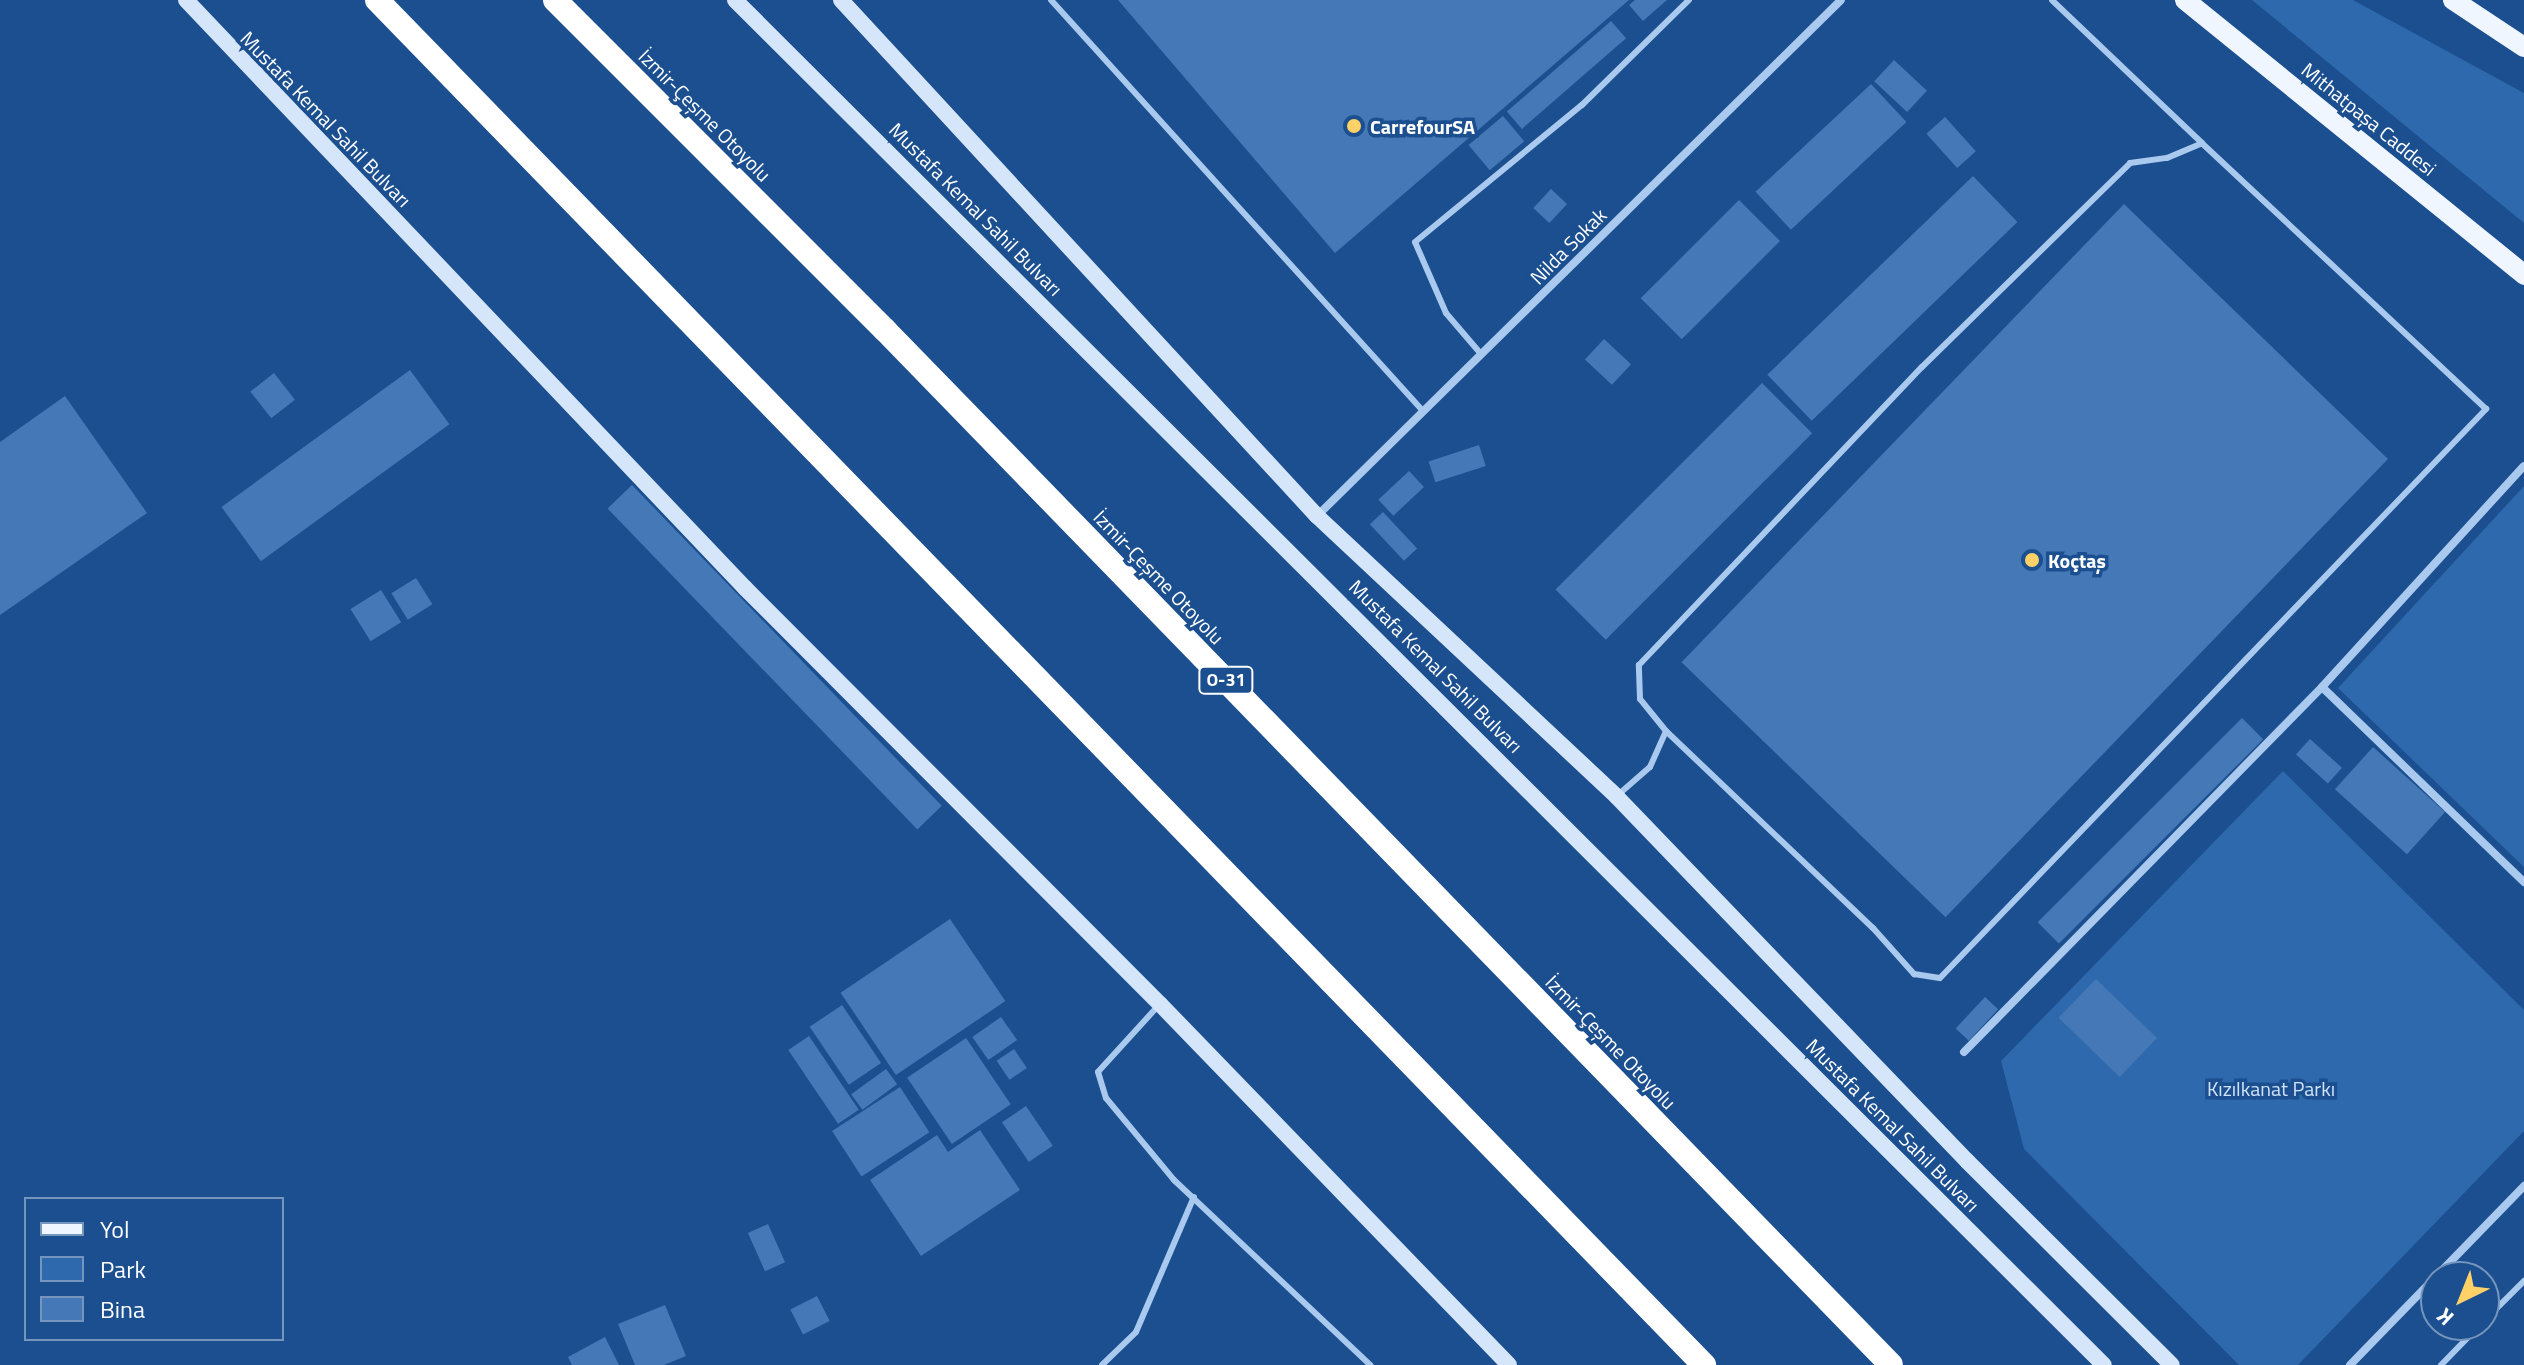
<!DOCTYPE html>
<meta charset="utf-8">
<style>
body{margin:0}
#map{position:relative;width:2524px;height:1365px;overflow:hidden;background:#1b4f8f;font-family:"Titillium Web",sans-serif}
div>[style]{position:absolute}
.green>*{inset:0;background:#2e69ad}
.building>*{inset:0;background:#4478b7;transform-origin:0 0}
.lane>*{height:6px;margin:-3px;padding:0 3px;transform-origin:3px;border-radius:3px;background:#a9c9ee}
.street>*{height:8px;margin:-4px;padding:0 4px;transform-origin:4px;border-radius:4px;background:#a9c9ee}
.secondary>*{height:16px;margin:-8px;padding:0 8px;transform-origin:8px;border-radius:8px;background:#d6e6fa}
.primary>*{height:20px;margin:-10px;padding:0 10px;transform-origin:10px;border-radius:10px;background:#f0f6ff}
.highway>*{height:24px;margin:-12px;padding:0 12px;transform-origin:12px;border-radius:12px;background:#fff}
.dots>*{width:22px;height:22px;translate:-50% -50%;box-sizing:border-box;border:4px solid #1b4f8f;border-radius:50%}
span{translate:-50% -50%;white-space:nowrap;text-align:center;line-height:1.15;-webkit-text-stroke:7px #1b4f8f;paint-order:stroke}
.shield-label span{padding:2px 6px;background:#1b4f8f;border:2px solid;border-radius:6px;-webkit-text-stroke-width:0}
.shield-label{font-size:18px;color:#fff;font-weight:700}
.street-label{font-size:20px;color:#fff}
.poi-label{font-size:20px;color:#fff;font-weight:700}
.left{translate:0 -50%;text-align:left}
.park-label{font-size:20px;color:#cfe3fa}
.legend{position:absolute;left:24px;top:1197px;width:260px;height:144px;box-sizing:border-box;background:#1b4f8f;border:2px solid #7695bc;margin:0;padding:10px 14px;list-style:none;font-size:24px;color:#fff}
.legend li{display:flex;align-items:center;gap:16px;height:40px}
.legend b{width:40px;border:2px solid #7695bc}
.north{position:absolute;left:2420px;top:1261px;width:80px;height:80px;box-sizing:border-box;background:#1b4f8f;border:2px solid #7695bc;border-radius:50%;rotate:223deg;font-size:22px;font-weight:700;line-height:32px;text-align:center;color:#fff}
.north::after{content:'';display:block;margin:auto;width:28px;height:36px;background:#ffd166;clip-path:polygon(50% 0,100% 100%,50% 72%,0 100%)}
</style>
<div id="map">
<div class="green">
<i style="clip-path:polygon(2252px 0,2353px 0,2524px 93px,2524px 223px)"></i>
<i style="clip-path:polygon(2524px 486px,2524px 867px,2338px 688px)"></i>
<i style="clip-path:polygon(2283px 771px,2524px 1010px,2524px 1131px,2298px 1365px,2239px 1365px,2024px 1149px,2001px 1061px)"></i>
</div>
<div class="building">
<i style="clip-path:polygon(1118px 0,1629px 0,1335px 253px)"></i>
<i style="clip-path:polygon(1635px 0,1667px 0,1643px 21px,1629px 5px)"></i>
<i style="left:1611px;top:21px;width:23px;height:138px;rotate:49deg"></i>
<i style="left:1894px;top:60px;width:45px;height:29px;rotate:43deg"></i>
<i style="left:1871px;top:84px;width:52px;height:158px;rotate:47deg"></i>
<i style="left:1503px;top:116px;width:33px;height:45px;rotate:50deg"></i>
<i style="left:1945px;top:117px;width:46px;height:25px;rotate:48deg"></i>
<i style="left:1973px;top:176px;width:64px;height:286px;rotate:46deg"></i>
<i style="left:1551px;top:189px;width:22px;height:26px;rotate:43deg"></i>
<i style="left:1739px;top:200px;width:58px;height:139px;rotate:45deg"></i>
<i style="left:2124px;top:204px;width:367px;height:637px;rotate:44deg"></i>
<i style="left:1604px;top:339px;width:37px;height:28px;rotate:43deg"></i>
<i style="left:410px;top:370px;width:67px;height:233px;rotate:54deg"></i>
<i style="left:274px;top:373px;width:34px;height:30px;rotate:52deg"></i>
<i style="left:1762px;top:383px;width:71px;height:292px;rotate:45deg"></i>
<i style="clip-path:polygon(65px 396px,147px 513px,0 615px,0 442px)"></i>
<i style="left:1479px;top:445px;width:22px;height:53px;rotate:72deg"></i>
<i style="left:1409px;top:471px;width:22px;height:42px;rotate:47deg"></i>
<i style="left:632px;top:485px;width:446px;height:34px;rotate:46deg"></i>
<i style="left:1383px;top:512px;width:50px;height:18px;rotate:47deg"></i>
<i style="left:416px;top:578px;width:31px;height:29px;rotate:58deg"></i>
<i style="left:381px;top:590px;width:38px;height:36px;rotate:58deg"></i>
<i style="left:2242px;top:718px;width:30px;height:289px;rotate:45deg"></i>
<i style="left:2310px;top:739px;width:43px;height:21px;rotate:42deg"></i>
<i style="left:2373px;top:747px;width:97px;height:57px;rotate:42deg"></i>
<i style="left:950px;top:919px;width:99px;height:132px;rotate:56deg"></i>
<i style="left:2096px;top:979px;width:85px;height:54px;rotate:44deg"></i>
<i style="left:1985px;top:997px;width:18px;height:43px;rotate:43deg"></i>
<i style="left:842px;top:1005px;width:70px;height:39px;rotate:56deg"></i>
<i style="left:1001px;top:1017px;width:28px;height:35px;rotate:55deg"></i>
<i style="left:809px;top:1036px;width:89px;height:25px;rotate:56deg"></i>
<i style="left:966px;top:1038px;width:80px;height:71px;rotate:56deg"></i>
<i style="left:1014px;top:1049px;width:23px;height:21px;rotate:56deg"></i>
<i style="left:886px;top:1069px;width:19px;height:43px;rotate:54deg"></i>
<i style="left:900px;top:1087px;width:54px;height:81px;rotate:57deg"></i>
<i style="left:1026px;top:1106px;width:48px;height:29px;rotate:56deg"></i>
<i style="clip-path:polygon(980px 1130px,1020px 1190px,921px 1256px,870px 1180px,937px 1135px,948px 1152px)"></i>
<i style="left:768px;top:1224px;width:42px;height:22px;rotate:66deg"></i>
<i style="left:817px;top:1296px;width:28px;height:30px;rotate:63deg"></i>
<i style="clip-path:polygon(665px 1305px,686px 1356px,664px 1365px,635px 1365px,618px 1324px)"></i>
<i style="clip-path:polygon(605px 1337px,619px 1365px,572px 1365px,568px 1357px)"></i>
</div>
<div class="lane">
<i style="left:1051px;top:0;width:554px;rotate:47.85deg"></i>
<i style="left:1481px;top:354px;width:54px;rotate:-130.5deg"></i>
<i style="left:1446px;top:313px;width:77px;rotate:-113.6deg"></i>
<i style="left:1415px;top:242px;width:216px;rotate:-39.4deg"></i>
<i style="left:1582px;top:105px;width:150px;rotate:-44.5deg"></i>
<i style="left:1666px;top:731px;width:286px;rotate:43.6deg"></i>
<i style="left:1873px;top:928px;width:62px;rotate:48.3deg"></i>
<i style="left:1914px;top:974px;width:26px;rotate:9deg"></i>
<i style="left:1940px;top:978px;width:789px;rotate:-46.18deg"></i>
<i style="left:2486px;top:409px;width:389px;rotate:-136.9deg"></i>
<i style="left:1619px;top:794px;width:41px;rotate:-41.1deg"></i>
<i style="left:1650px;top:767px;width:39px;rotate:-66deg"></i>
<i style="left:1666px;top:731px;width:41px;rotate:-129.1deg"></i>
<i style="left:1640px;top:699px;width:34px;rotate:-92deg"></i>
<i style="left:1639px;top:665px;width:411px;rotate:-46.5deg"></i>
<i style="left:1922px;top:367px;width:291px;rotate:-44.4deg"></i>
<i style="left:2130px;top:163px;width:37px;rotate:-8deg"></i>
<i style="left:2167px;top:158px;width:38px;rotate:-23deg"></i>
<i style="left:2202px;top:143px;width:207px;rotate:-136.4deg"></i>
<i style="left:1158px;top:1006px;width:89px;rotate:132.3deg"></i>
<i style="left:1098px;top:1072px;width:27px;rotate:73deg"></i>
<i style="left:1106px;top:1098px;width:107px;rotate:50.3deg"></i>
<i style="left:1174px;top:1180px;width:270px;rotate:43.3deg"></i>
<i style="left:2484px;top:1321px;width:57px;rotate:-45deg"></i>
<i style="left:1102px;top:1365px;width:47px;rotate:-44.1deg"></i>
<i style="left:1136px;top:1332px;width:147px;rotate:-66.8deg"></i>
<i style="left:2441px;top:1365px;width:56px;rotate:-45.7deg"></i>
</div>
<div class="street">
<i style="left:1317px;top:516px;width:735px;rotate:-44.56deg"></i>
<i style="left:2322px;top:687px;width:299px;rotate:-47.6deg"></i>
<i style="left:1964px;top:1052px;width:511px;rotate:-45.55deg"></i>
<i style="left:2322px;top:687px;width:281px;rotate:44deg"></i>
<i style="left:2350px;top:1365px;width:250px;rotate:-45.8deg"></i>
</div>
<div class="secondary">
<i style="left:186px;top:0;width:811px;rotate:46.45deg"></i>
<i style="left:745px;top:588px;width:588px;rotate:45.07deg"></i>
<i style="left:1160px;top:1004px;width:502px;rotate:45.97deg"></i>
<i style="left:735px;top:0;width:1933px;rotate:44.92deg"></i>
<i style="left:841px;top:0;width:702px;rotate:47.31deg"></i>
<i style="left:1317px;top:516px;width:411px;rotate:43.1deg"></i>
<i style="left:1617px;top:797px;width:505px;rotate:46.12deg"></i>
<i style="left:1967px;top:1161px;width:289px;rotate:44.9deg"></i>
</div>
<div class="primary">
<i style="left:2185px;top:0;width:437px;rotate:39deg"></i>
<i style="left:2453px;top:0;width:85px;rotate:33.5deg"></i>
</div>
<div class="highway">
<i style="left:377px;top:0;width:1904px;rotate:45.81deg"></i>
<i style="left:555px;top:0;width:467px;rotate:45deg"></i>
<i style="left:885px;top:330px;width:1443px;rotate:45.81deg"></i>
</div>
<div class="dots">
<i style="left:1354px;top:126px;background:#ffd166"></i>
<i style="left:2032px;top:560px;background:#ffd166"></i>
</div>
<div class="shield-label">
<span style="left:1226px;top:680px">O-31</span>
</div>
<div class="street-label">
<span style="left:705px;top:115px;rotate:45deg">İzmir-Çeşme Otoyolu</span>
<span style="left:326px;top:119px;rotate:46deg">Mustafa Kemal Sahil Bulvarı</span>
<span style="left:2369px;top:119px;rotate:39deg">Mithatpaşa Caddesi</span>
<span style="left:976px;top:209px;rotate:45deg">Mustafa Kemal Sahil Bulvarı</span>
<span style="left:1568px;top:246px;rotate:-45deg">Nilda Sokak</span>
<span style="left:1159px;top:577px;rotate:46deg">İzmir-Çeşme Otoyolu</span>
<span style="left:1436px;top:666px;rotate:45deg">Mustafa Kemal Sahil Bulvarı</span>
<span style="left:1611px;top:1042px;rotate:46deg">İzmir-Çeşme Otoyolu</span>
<span style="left:1893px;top:1125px;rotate:45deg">Mustafa Kemal Sahil Bulvarı</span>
</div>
<div class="poi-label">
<span class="left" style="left:1370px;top:126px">CarrefourSA</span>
<span class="left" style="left:2048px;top:560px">Koçtaş</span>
</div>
<div class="park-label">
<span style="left:2271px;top:1088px">Kızılkanat Parkı</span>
</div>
<ul class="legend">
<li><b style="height:10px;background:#f0f6ff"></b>Yol</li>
<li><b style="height:22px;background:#2e69ad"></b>Park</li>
<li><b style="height:22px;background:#4478b7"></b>Bina</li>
</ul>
<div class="north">K</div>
</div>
